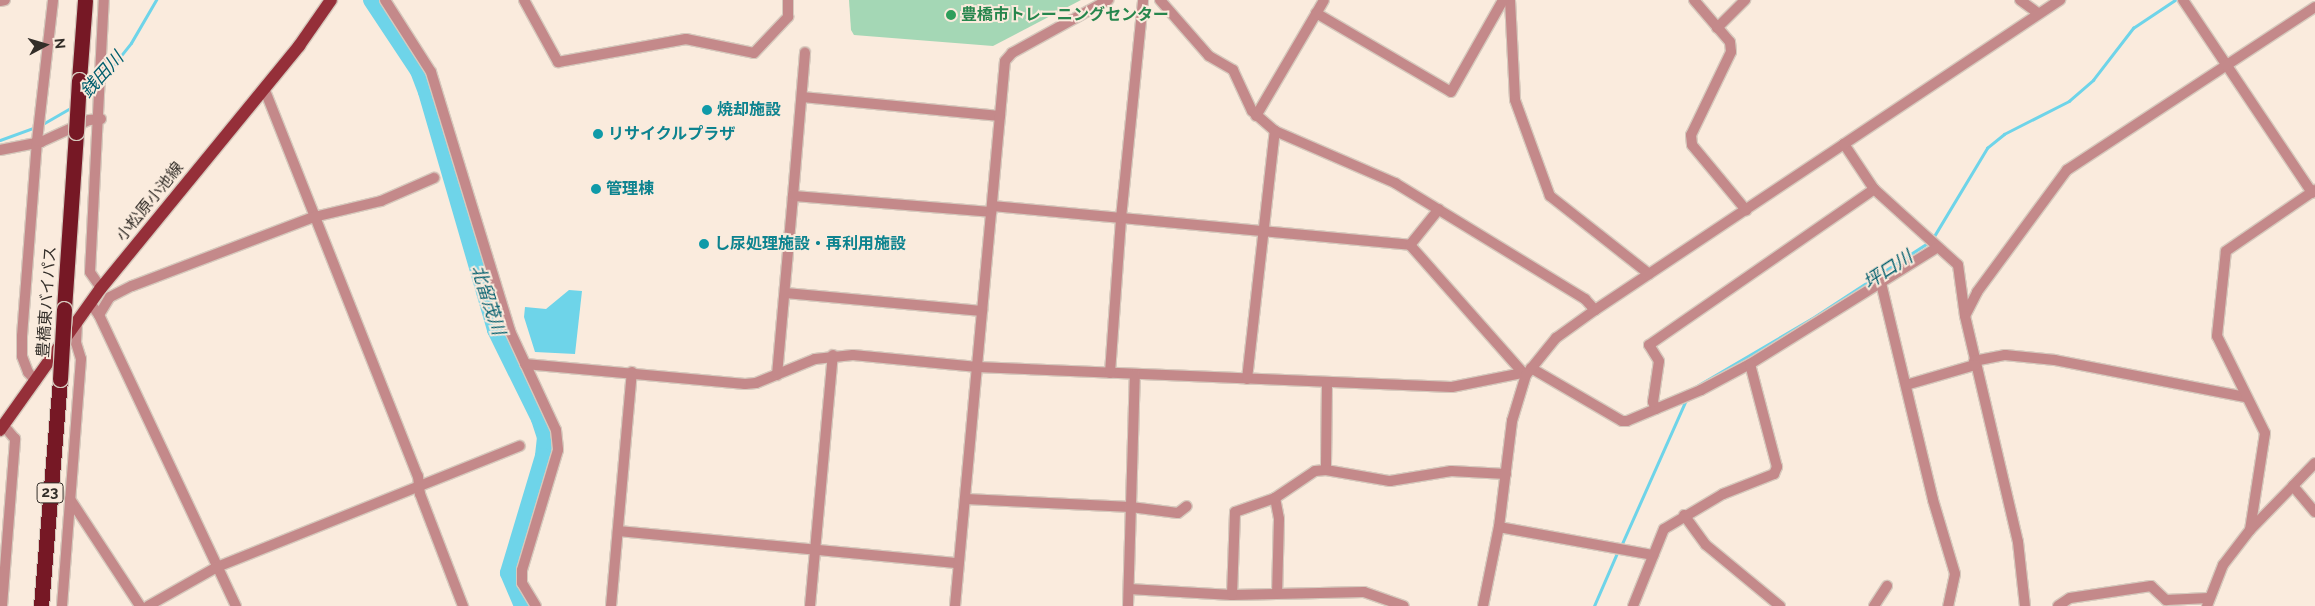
<!DOCTYPE html>
<meta charset="utf-8">
<style>
body{margin:0}
#map{position:relative;width:2315px;height:606px;overflow:hidden;background:#faebdd;font-family:Raleway,"Noto Sans JP",sans-serif}
div>[style]{position:absolute}
.green>*{inset:0;background:#a4d7b5}
.water>*{inset:0;background:#6ed4e9}
.stream>*{height:2.5px;margin:-1.25px;padding:0 1.25px;transform-origin:1.25px;border-radius:1.25px;background:#6ed4e9}
.river>*{height:16px;margin:-8px;padding:0 8px;transform-origin:8px;border-radius:8px;background:#6ed4e9}
.roads{filter:drop-shadow(1px 0 #d6c9bd) drop-shadow(-1px 0 #d6c9bd) drop-shadow(0 1px #d6c9bd) drop-shadow(0 -1px #d6c9bd)}
.minor>*{height:10px;margin:-5px;padding:0 5px;transform-origin:5px;border-radius:5px;background:#c4898a}
.major>*{height:12px;margin:-6px;padding:0 6px;transform-origin:6px;border-radius:6px;background:#952f39}
.highway>*{height:15px;margin:-7.5px;padding:0 7.5px;transform-origin:7.5px;border-radius:7.5px;background:#761825}
.bridges{filter:drop-shadow(1px 0 #d6c9bd) drop-shadow(-1px 0 #d6c9bd) drop-shadow(0 1px #d6c9bd) drop-shadow(0 -1px #d6c9bd)}
.highway-bridge>*{height:15px;margin:-7.5px;padding:0 7.5px;transform-origin:7.5px;border-radius:7.5px;background:#761825}
.dots>*{width:14px;height:14px;translate:-50% -50%;box-sizing:border-box;border:2px solid #faebdd;border-radius:50%}
span{translate:-50% -50%;white-space:nowrap;text-align:center;line-height:1.15;-webkit-text-stroke:4px #faebdd;paint-order:stroke}
.shield-label span{padding:1px 4px;background:#faebdd;border:1px solid;border-radius:4px;-webkit-text-stroke-width:0}
.shield-label{font-size:15px;color:#332e29;font-weight:700}
.leisure-label{font-size:16px;color:#27864d;font-weight:700}
.left{translate:0 -50%;text-align:left}
.culture-label{font-size:16px;color:#0d838f;font-weight:700}
.street-label{font-size:16px;color:#332e29}
.water-label{font-size:18px;color:#005e6d;font-style:italic}
.north{position:absolute;left:20px;top:20px;width:50px;height:50px;-webkit-text-stroke:4px #faebdd;paint-order:stroke;rotate:84deg;font-size:14px;font-weight:700;line-height:20px;text-align:center;color:#332e29}
.north::after{content:'';display:block;margin:auto;width:18px;height:22px;background:#332e29;clip-path:polygon(50% 0,100% 100%,50% 72%,0 100%)}
</style>
<div id="map">
<div class="green">
<i style="clip-path:polygon(849px 0,1081px 0,993px 46px,854px 35px,851px 30px)"></i>
</div>
<div class="water">
<i style="clip-path:polygon(569px 290px,582px 291px,575px 354px,535px 352px,524px 317px,525px 307px,546px 309px)"></i>
</div>
<div class="stream">
<i style="left:104px;top:77px;width:43px;rotate:-51.5deg"></i>
<i style="left:131px;top:43px;width:50px;rotate:-59.8deg"></i>
<i style="left:84px;top:99px;width:17px;rotate:-45deg"></i>
<i style="left:41px;top:125px;width:34px;rotate:-30deg"></i>
<i style="left:0;top:140px;width:38px;rotate:-20deg"></i>
<i style="left:1933px;top:238px;width:105px;rotate:-59deg"></i>
<i style="left:1987px;top:148px;width:22px;rotate:-39deg"></i>
<i style="left:2004px;top:134px;width:73px;rotate:-26.9deg"></i>
<i style="left:2069px;top:101px;width:32px;rotate:-41deg"></i>
<i style="left:2093px;top:80px;width:66px;rotate:-52.4deg"></i>
<i style="left:2133px;top:28px;width:50px;rotate:-33.7deg"></i>
<i style="left:1690px;top:390px;width:140px;rotate:-30.4deg"></i>
<i style="left:1811px;top:319px;width:141px;rotate:-33.1deg"></i>
<i style="left:1621px;top:546px;width:160px;rotate:-66deg"></i>
<i style="left:1594px;top:606px;width:58px;rotate:-66.5deg"></i>
</div>
<div class="river">
<i style="left:371px;top:0;width:85px;rotate:56.5deg"></i>
<i style="left:418px;top:71px;width:22px;rotate:69deg"></i>
<i style="left:426px;top:92px;width:248px;rotate:73.8deg"></i>
<i style="left:495px;top:330px;width:99px;rotate:63.7deg"></i>
<i style="left:539px;top:419px;width:19px;rotate:72deg"></i>
<i style="left:545px;top:437px;width:19px;rotate:96deg"></i>
<i style="left:543px;top:456px;width:122px;rotate:106.7deg"></i>
<i style="left:508px;top:573px;width:36px;rotate:67deg"></i>
</div>
<div class="roads">
<div class="minor">
<i style="left:385px;top:0;width:85px;rotate:57.4deg"></i>
<i style="left:431px;top:72px;width:271px;rotate:73deg"></i>
<i style="left:510px;top:331px;width:109px;rotate:65.1deg"></i>
<i style="left:556px;top:430px;width:20px;rotate:84deg"></i>
<i style="left:558px;top:450px;width:125px;rotate:106.7deg"></i>
<i style="left:522px;top:570px;width:13px;rotate:90deg"></i>
<i style="left:522px;top:583px;width:27px;rotate:59deg"></i>
<i style="left:524px;top:0;width:71px;rotate:61.3deg"></i>
<i style="left:558px;top:62px;width:130px;rotate:-10.2deg"></i>
<i style="left:686px;top:39px;width:69px;rotate:11.6deg"></i>
<i style="left:754px;top:53px;width:50px;rotate:-46.6deg"></i>
<i style="left:788px;top:17px;width:17px;rotate:-90deg"></i>
<i style="left:1160px;top:0;width:74px;rotate:48.8deg"></i>
<i style="left:1209px;top:56px;width:28px;rotate:30deg"></i>
<i style="left:1233px;top:70px;width:45px;rotate:65.1deg"></i>
<i style="left:1252px;top:111px;width:30px;rotate:41deg"></i>
<i style="left:1275px;top:131px;width:131px;rotate:23.4deg"></i>
<i style="left:1395px;top:183px;width:223px;rotate:31.4deg"></i>
<i style="left:1585px;top:299px;width:15px;rotate:48deg"></i>
<i style="left:1595px;top:310px;width:299px;rotate:-33.7deg"></i>
<i style="left:1844px;top:144px;width:54px;rotate:56.3deg"></i>
<i style="left:1874px;top:189px;width:113px;rotate:42.1deg"></i>
<i style="left:1958px;top:265px;width:51px;rotate:82.2deg"></i>
<i style="left:1965px;top:316px;width:27px;rotate:-63deg"></i>
<i style="left:1977px;top:292px;width:152px;rotate:-53.6deg"></i>
<i style="left:2067px;top:170px;width:297px;rotate:-33.3deg"></i>
<i style="left:1510px;top:0;width:100px;rotate:87.1deg"></i>
<i style="left:1515px;top:100px;width:102px;rotate:70deg"></i>
<i style="left:1550px;top:196px;width:126px;rotate:38.2deg"></i>
<i style="left:1694px;top:0;width:55px;rotate:49.4deg"></i>
<i style="left:1730px;top:42px;width:10px;rotate:84deg"></i>
<i style="left:1731px;top:52px;width:92px;rotate:115.7deg"></i>
<i style="left:1691px;top:135px;width:10px;rotate:84deg"></i>
<i style="left:1692px;top:145px;width:85px;rotate:50.3deg"></i>
<i style="left:2020px;top:0;width:22px;rotate:36deg"></i>
<i style="left:2183px;top:0;width:232px;rotate:56.2deg"></i>
<i style="left:0;top:1px;width:5px;rotate:-11deg"></i>
<i style="left:1316px;top:13px;width:156px;rotate:30.3deg"></i>
<i style="left:1451px;top:92px;width:106px;rotate:-60.5deg"></i>
<i style="left:1717px;top:28px;width:40px;rotate:-45deg"></i>
<i style="left:264px;top:88px;width:417px;rotate:68.4deg"></i>
<i style="left:418px;top:476px;width:18px;rotate:84deg"></i>
<i style="left:420px;top:494px;width:120px;rotate:69deg"></i>
<i style="left:802px;top:97px;width:199px;rotate:5.5deg"></i>
<i style="left:1256px;top:116px;width:134px;rotate:-59.6deg"></i>
<i style="left:1844px;top:144px;width:260px;rotate:-33.7deg"></i>
<i style="left:0;top:150px;width:42px;rotate:-11deg"></i>
<i style="left:41px;top:142px;width:53px;rotate:-24.6deg"></i>
<i style="left:89px;top:120px;width:12px;rotate:-5deg"></i>
<i style="left:793px;top:196px;width:144px;rotate:-85.2deg"></i>
<i style="left:992px;top:206px;width:420px;rotate:5.3deg"></i>
<i style="left:1410px;top:245px;width:174px;rotate:48.5deg"></i>
<i style="left:1410px;top:245px;width:46px;rotate:-51.1deg"></i>
<i style="left:1881px;top:283px;width:223px;rotate:76.5deg"></i>
<i style="left:1933px;top:500px;width:77px;rotate:73.4deg"></i>
<i style="left:1955px;top:574px;width:33px;rotate:102deg"></i>
<i style="left:101px;top:288px;width:19px;rotate:-125deg"></i>
<i style="left:90px;top:272px;width:272px;rotate:-87.1deg"></i>
<i style="left:785px;top:293px;width:198px;rotate:5.2deg"></i>
<i style="left:90px;top:303px;width:15px;rotate:53deg"></i>
<i style="left:99px;top:315px;width:322px;rotate:64.8deg"></i>
<i style="left:99px;top:315px;width:21px;rotate:-59deg"></i>
<i style="left:110px;top:297px;width:25px;rotate:-27deg"></i>
<i style="left:132px;top:286px;width:195px;rotate:-20.8deg"></i>
<i style="left:314px;top:217px;width:69px;rotate:-13.4deg"></i>
<i style="left:381px;top:201px;width:58px;rotate:-23.5deg"></i>
<i style="left:1965px;top:316px;width:232px;rotate:76.8deg"></i>
<i style="left:2018px;top:542px;width:64px;rotate:83.8deg"></i>
<i style="left:1974px;top:361px;width:32px;rotate:-11deg"></i>
<i style="left:2005px;top:355px;width:50px;rotate:5.7deg"></i>
<i style="left:2055px;top:360px;width:194px;rotate:11deg"></i>
<i style="left:525px;top:364px;width:221px;rotate:5.2deg"></i>
<i style="left:745px;top:384px;width:11px;rotate:-5deg"></i>
<i style="left:756px;top:383px;width:64px;rotate:-22.1deg"></i>
<i style="left:815px;top:359px;width:38px;rotate:-6deg"></i>
<i style="left:853px;top:355px;width:125px;rotate:5.5deg"></i>
<i style="left:977px;top:367px;width:475px;rotate:2.4deg"></i>
<i style="left:1452px;top:387px;width:71px;rotate:-11.3deg"></i>
<i style="left:1531px;top:368px;width:105px;rotate:30.2deg"></i>
<i style="left:1622px;top:421px;width:5px"></i>
<i style="left:1627px;top:421px;width:80px;rotate:-22.7deg"></i>
<i style="left:1701px;top:390px;width:55px;rotate:-28deg"></i>
<i style="left:1750px;top:364px;width:219px;rotate:-31.9deg"></i>
<i style="left:1110px;top:373px;width:155px;rotate:-85.9deg"></i>
<i style="left:1121px;top:218px;width:219px;rotate:-84.2deg"></i>
<i style="left:777px;top:375px;width:180px;rotate:-84.9deg"></i>
<i style="left:793px;top:196px;width:199px;rotate:4.6deg"></i>
<i style="left:1247px;top:379px;width:250px;rotate:-83.6deg"></i>
<i style="left:36px;top:381px;width:12px;rotate:-132deg"></i>
<i style="left:28px;top:372px;width:17px;rotate:-111deg"></i>
<i style="left:22px;top:356px;width:20px;rotate:-90deg"></i>
<i style="left:22px;top:336px;width:196px;rotate:-85.6deg"></i>
<i style="left:37px;top:141px;width:142px;rotate:-83.5deg"></i>
<i style="left:1327px;top:383px;width:87px;rotate:90.7deg"></i>
<i style="left:1326px;top:470px;width:65px;rotate:9.8deg"></i>
<i style="left:1390px;top:481px;width:62px;rotate:-9.3deg"></i>
<i style="left:1451px;top:471px;width:55px;rotate:3.1deg"></i>
<i style="left:1906px;top:385px;width:72px;rotate:-16.2deg"></i>
<i style="left:1656px;top:409px;width:8px;rotate:-113deg"></i>
<i style="left:1653px;top:402px;width:41px;rotate:-81.7deg"></i>
<i style="left:1659px;top:361px;width:19px;rotate:-122deg"></i>
<i style="left:1649px;top:345px;width:274px;rotate:-34.7deg"></i>
<i style="left:2315px;top:463px;width:32px;rotate:134deg"></i>
<i style="left:2293px;top:486px;width:34px;rotate:50deg"></i>
<i style="left:1275px;top:498px;width:21px;rotate:79deg"></i>
<i style="left:1279px;top:519px;width:74px;rotate:91.5deg"></i>
<i style="left:70px;top:499px;width:128px;rotate:56.8deg"></i>
<i style="left:966px;top:499px;width:165px;rotate:2.8deg"></i>
<i style="left:1131px;top:507px;width:47px;rotate:7.3deg"></i>
<i style="left:1178px;top:513px;width:11px;rotate:-38deg"></i>
<i style="left:1684px;top:515px;width:37px;rotate:54deg"></i>
<i style="left:1706px;top:545px;width:96px;rotate:39.5deg"></i>
<i style="left:1499px;top:527px;width:157px;rotate:10.3deg"></i>
<i style="left:2250px;top:530px;width:62px;rotate:-45.7deg"></i>
<i style="left:618px;top:531px;width:342px;rotate:5.4deg"></i>
<i style="left:1129px;top:589px;width:103px;rotate:3.3deg"></i>
<i style="left:1232px;top:595px;width:132px;rotate:-1.3deg"></i>
<i style="left:1364px;top:592px;width:42px;rotate:19.3deg"></i>
<i style="left:1232px;top:595px;width:83px;rotate:-87.9deg"></i>
<i style="left:1235px;top:512px;width:42px;rotate:-19.3deg"></i>
<i style="left:1275px;top:498px;width:48px;rotate:-34deg"></i>
<i style="left:1315px;top:471px;width:11px;rotate:-5deg"></i>
<i style="left:2px;top:606px;width:168px;rotate:-85.5deg"></i>
<i style="left:15px;top:439px;width:17px;rotate:-130deg"></i>
<i style="left:62px;top:606px;width:248px;rotate:-85.6deg"></i>
<i style="left:81px;top:359px;width:17px;rotate:-107deg"></i>
<i style="left:76px;top:343px;width:21px;rotate:-87deg"></i>
<i style="left:148px;top:606px;width:79px;rotate:-29.5deg"></i>
<i style="left:217px;top:567px;width:326px;rotate:-21.8deg"></i>
<i style="left:611px;top:606px;width:235px;rotate:-84.9deg"></i>
<i style="left:810px;top:606px;width:252px;rotate:-84.8deg"></i>
<i style="left:955px;top:606px;width:547px;rotate:-84.76deg"></i>
<i style="left:1005px;top:61px;width:11px;rotate:-49deg"></i>
<i style="left:1012px;top:53px;width:110px;rotate:-28.9deg"></i>
<i style="left:1128px;top:606px;width:232px;rotate:-88.3deg"></i>
<i style="left:1483px;top:606px;width:81px;rotate:-78.6deg"></i>
<i style="left:1499px;top:527px;width:107px;rotate:-83deg"></i>
<i style="left:1512px;top:421px;width:48px;rotate:-73.1deg"></i>
<i style="left:1526px;top:375px;width:48px;rotate:-51deg"></i>
<i style="left:1556px;top:338px;width:48px;rotate:-35.7deg"></i>
<i style="left:1633px;top:606px;width:83px;rotate:-68.1deg"></i>
<i style="left:1664px;top:529px;width:69px;rotate:-30.7deg"></i>
<i style="left:1723px;top:494px;width:55px;rotate:-21.4deg"></i>
<i style="left:1774px;top:474px;width:8px;rotate:-67deg"></i>
<i style="left:1777px;top:467px;width:106px;rotate:-104.7deg"></i>
<i style="left:1874px;top:606px;width:24px;rotate:-57deg"></i>
<i style="left:2058px;top:606px;width:14px;rotate:-34deg"></i>
<i style="left:2070px;top:598px;width:82px;rotate:-8.4deg"></i>
<i style="left:2151px;top:586px;width:21px;rotate:43deg"></i>
<i style="left:2166px;top:600px;width:43px;rotate:-2.7deg"></i>
<i style="left:2207px;top:606px;width:44px;rotate:-68.7deg"></i>
<i style="left:2223px;top:565px;width:44px;rotate:-52.4deg"></i>
<i style="left:2250px;top:530px;width:98px;rotate:-81.2deg"></i>
<i style="left:2265px;top:433px;width:108px;rotate:-116.3deg"></i>
<i style="left:2217px;top:336px;width:85px;rotate:-84deg"></i>
<i style="left:2226px;top:251px;width:108px;rotate:-34.4deg"></i>
</div>
<div class="major">
<i style="left:0;top:430px;width:174px;rotate:-54.6deg"></i>
<i style="left:101px;top:288px;width:313px;rotate:-50.7deg"></i>
<i style="left:299px;top:46px;width:56px;rotate:-55.2deg"></i>
</div>
<div class="highway">
<i style="left:79px;top:80px;width:80px;rotate:-85.7deg"></i>
<i style="left:64px;top:309px;width:177px;rotate:-86.1deg"></i>
<i style="left:41px;top:606px;width:228px;rotate:-85.2deg"></i>
</div>
</div>
<div class="bridges">
<div class="highway-bridge">
<i style="left:76px;top:132px;width:52px;rotate:-86.7deg"></i>
<i style="left:60px;top:379px;width:70px;rotate:-86.7deg"></i>
</div>
</div>
<div class="dots">
<i style="left:951px;top:15px;background:#2e9e5b"></i>
<i style="left:707px;top:110px;background:#0f9aa8"></i>
<i style="left:598px;top:134px;background:#0f9aa8"></i>
<i style="left:596px;top:189px;background:#0f9aa8"></i>
<i style="left:704px;top:244px;background:#0f9aa8"></i>
</div>
<div class="shield-label">
<span style="left:50px;top:493px">23</span>
</div>
<div class="leisure-label">
<span class="left" style="left:961px;top:15px">豊橋市トレーニングセンター</span>
</div>
<div class="culture-label">
<span class="left" style="left:717px;top:110px">焼却施設</span>
<span class="left" style="left:608px;top:134px">リサイクルプラザ</span>
<span class="left" style="left:606px;top:189px">管理棟</span>
<span class="left" style="left:714px;top:244px">し尿処理施設・再利用施設</span>
</div>
<div class="street-label">
<span style="left:150px;top:202px;rotate:-51deg">小松原小池線</span>
<span style="left:47px;top:302px;rotate:-86deg">豊橋東バイパス</span>
</div>
<div class="water-label">
<span style="left:102px;top:75px;rotate:-48deg">銭田川</span>
<span style="left:1888px;top:270px;rotate:-33deg">坪口川</span>
<span style="left:488px;top:300px;rotate:72deg">北留茂川</span>
</div>
<div class="north">N</div>
</div>
